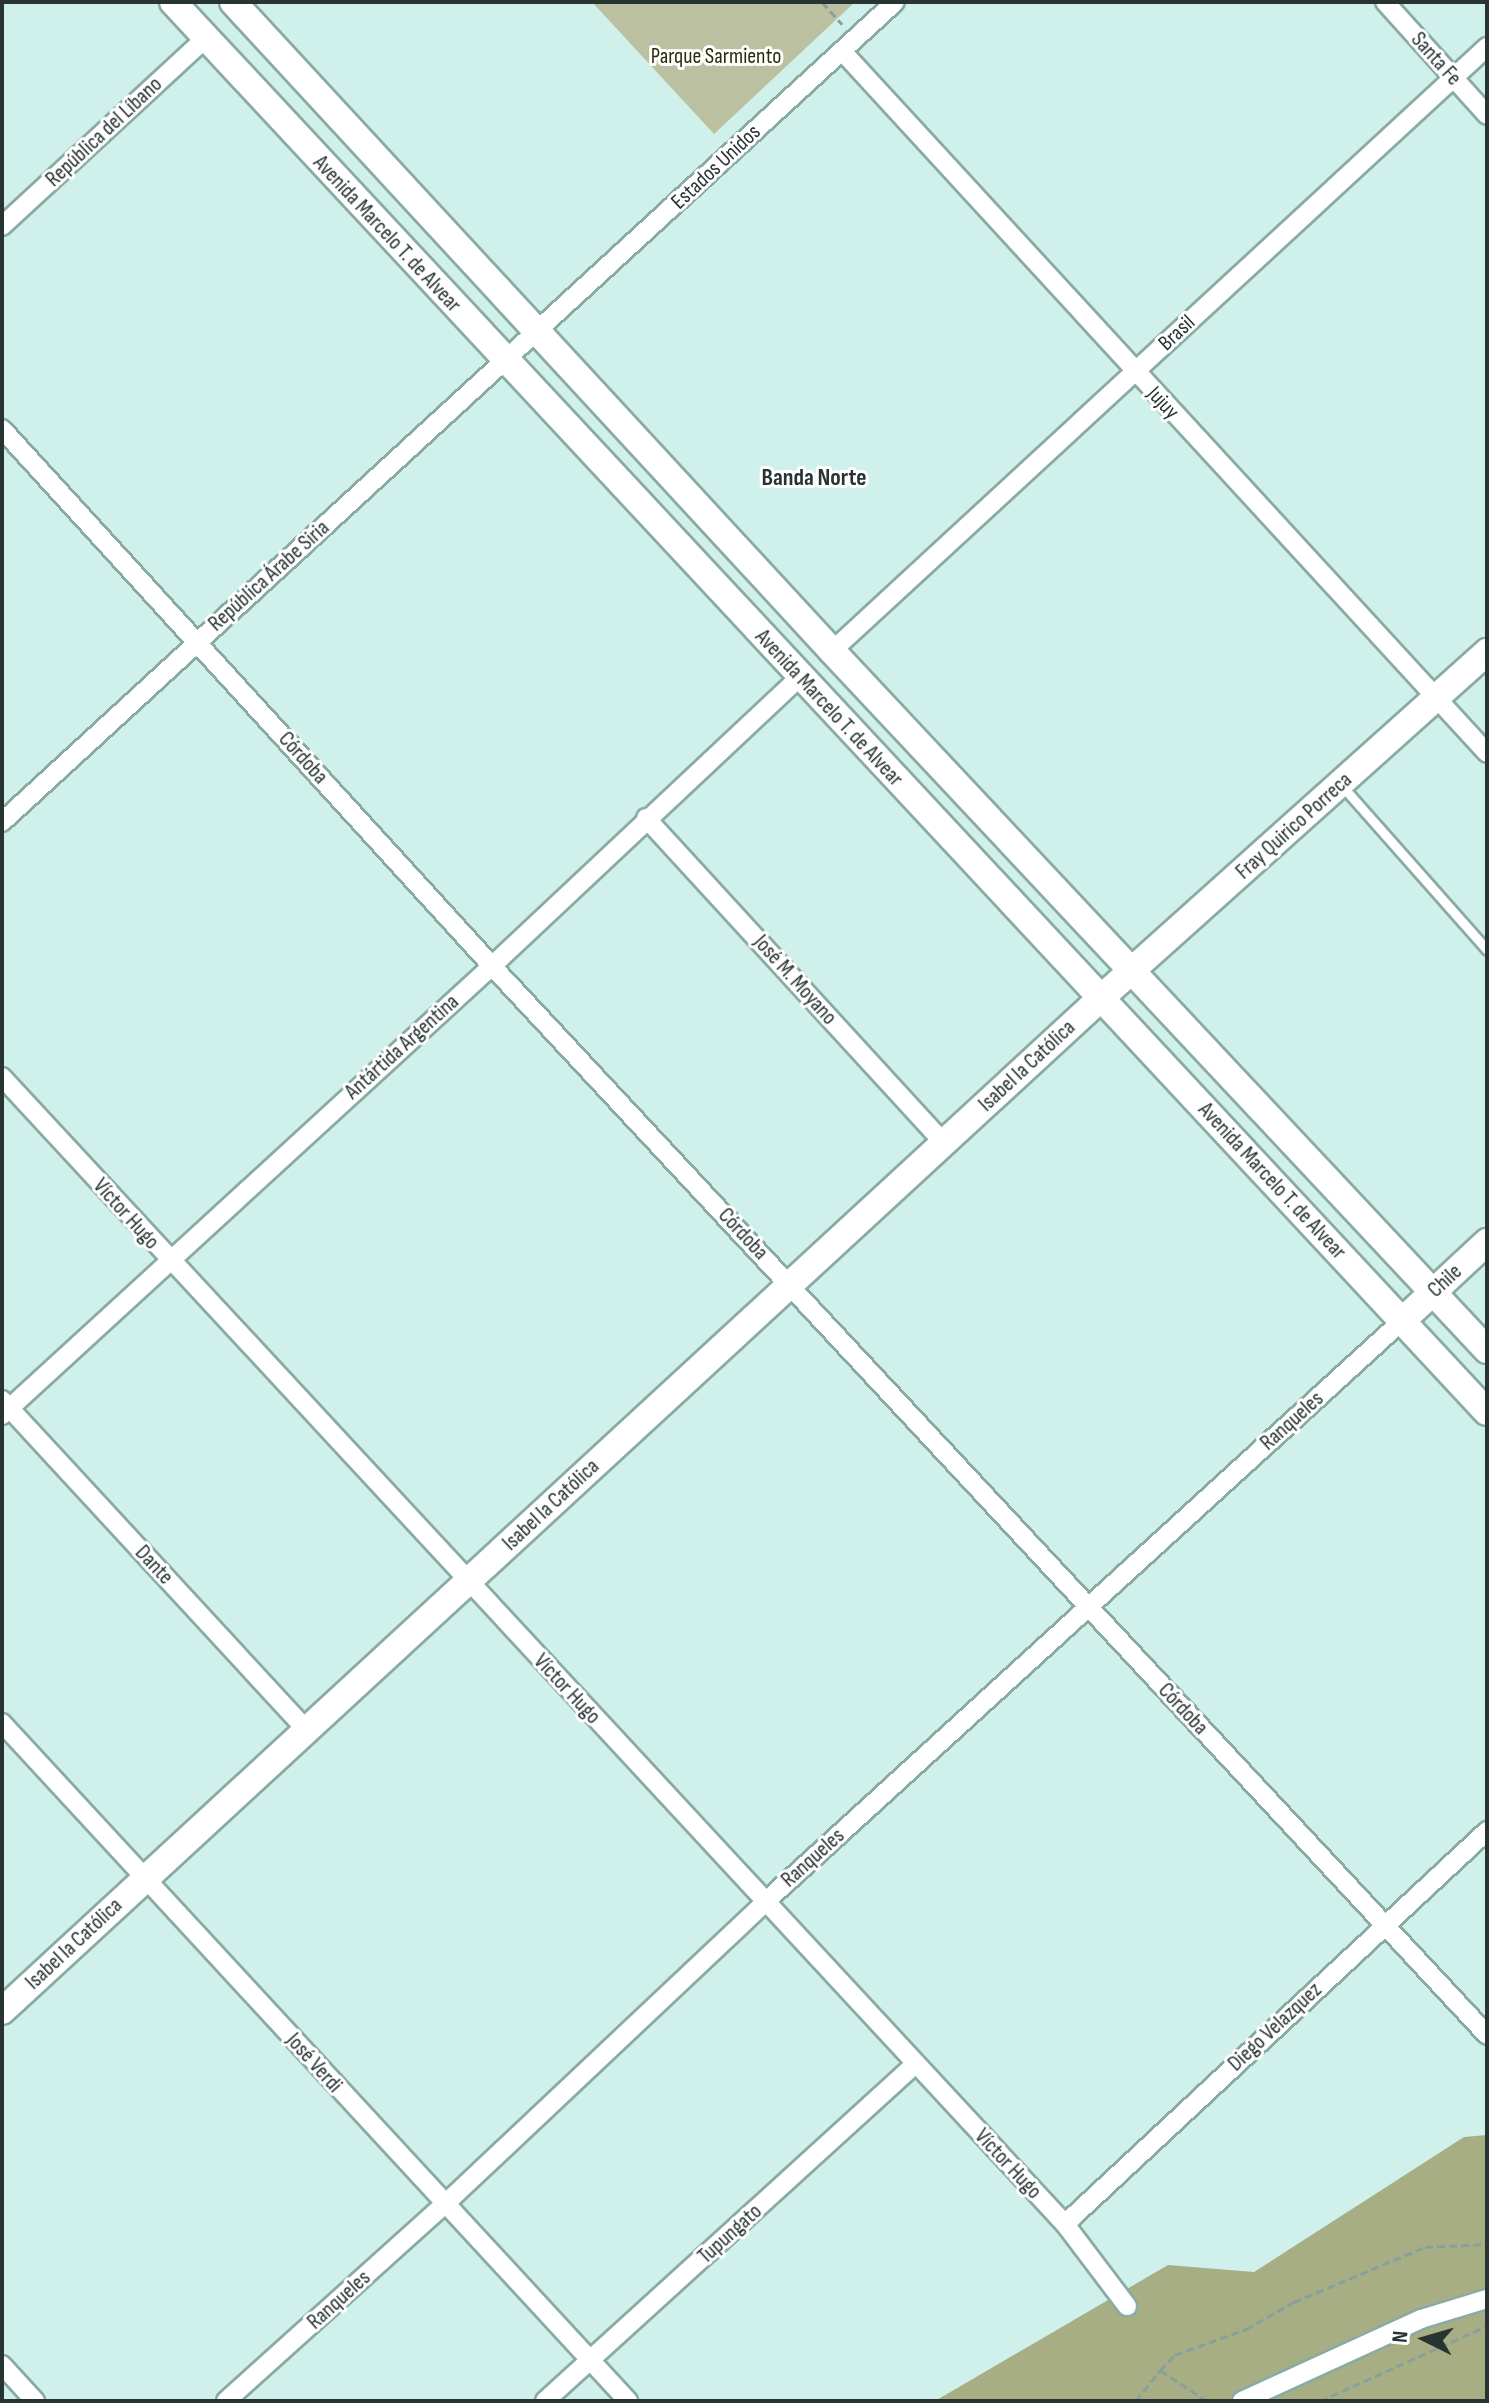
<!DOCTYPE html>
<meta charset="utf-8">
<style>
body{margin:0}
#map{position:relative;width:1489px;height:2403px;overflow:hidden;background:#d0f1eb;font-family:"Sofia Sans Condensed",sans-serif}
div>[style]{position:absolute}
.green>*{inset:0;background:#bbc1a0}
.forest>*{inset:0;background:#a7ae83}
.path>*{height:3px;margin-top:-1.5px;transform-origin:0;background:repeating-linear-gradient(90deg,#88a09b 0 8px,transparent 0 12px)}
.roads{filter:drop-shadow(2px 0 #8aaaa4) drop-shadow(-2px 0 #8aaaa4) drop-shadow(0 2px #8aaaa4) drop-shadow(0 -2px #8aaaa4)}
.service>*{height:9px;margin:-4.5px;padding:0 4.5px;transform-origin:4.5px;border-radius:4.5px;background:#fff}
.minor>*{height:18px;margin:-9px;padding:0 9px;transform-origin:9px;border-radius:9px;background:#fff}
.secondary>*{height:26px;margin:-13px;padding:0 13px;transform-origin:13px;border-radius:13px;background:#fff}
span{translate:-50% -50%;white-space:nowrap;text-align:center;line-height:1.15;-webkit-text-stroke:6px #fff;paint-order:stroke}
.park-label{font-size:22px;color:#292d0a}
.street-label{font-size:22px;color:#273431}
.neighbourhood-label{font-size:24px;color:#273431;font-weight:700}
.frame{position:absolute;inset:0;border:4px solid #273431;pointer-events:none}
.north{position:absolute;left:1385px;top:2299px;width:80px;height:80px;-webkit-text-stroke:6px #fff;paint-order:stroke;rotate:275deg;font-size:22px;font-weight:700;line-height:32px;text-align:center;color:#273431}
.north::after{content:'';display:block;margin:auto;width:28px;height:36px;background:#273431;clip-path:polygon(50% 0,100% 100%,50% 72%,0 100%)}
</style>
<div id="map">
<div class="green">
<i style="clip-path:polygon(592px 2px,855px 2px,714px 134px)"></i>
</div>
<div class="forest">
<i style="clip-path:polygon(1487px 2135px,1487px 2401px,935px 2401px,1168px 2265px,1254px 2272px,1464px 2137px)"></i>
</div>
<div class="path">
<i style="left:822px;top:2px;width:30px;rotate:48deg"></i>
<i style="left:1136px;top:2401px;width:39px;rotate:-52deg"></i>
<i style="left:1207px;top:2401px;width:56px;rotate:-146.6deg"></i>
<i style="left:1160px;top:2370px;width:21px;rotate:-45deg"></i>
<i style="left:1175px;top:2355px;width:76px;rotate:-20.1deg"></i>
<i style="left:1246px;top:2329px;width:55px;rotate:-29.4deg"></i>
<i style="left:1294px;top:2302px;width:142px;rotate:-22.8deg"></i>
<i style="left:1425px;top:2247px;width:62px;rotate:-2.8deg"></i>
<i style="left:1320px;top:2401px;width:183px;rotate:-24.2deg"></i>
</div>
<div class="roads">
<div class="service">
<i style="left:1343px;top:787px;width:217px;rotate:48.5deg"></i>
</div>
<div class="minor">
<i style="left:1385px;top:2px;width:152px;rotate:47.9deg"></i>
<i style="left:842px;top:51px;width:953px;rotate:47.42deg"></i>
<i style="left:2px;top:226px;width:277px;rotate:-42.7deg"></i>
<i style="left:2px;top:429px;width:727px;rotate:47.62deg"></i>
<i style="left:492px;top:966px;width:1460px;rotate:47.05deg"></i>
<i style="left:832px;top:651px;width:891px;rotate:-42.68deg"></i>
<i style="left:646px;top:818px;width:441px;rotate:47.5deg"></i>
<i style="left:2px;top:822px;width:1212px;rotate:-42.56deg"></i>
<i style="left:2px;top:1077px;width:1564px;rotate:47.18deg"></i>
<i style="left:1065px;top:2224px;width:103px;rotate:52.9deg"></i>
<i style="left:2px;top:1400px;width:449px;rotate:47.3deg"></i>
<i style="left:2px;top:1415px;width:665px;rotate:-42.5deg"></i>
<i style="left:492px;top:966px;width:422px;rotate:-43.2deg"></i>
<i style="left:2px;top:1723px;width:923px;rotate:47.28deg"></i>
<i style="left:1065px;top:2224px;width:577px;rotate:-42.96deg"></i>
<i style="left:2px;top:2365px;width:49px;rotate:47.5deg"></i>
<i style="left:226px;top:2401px;width:293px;rotate:-42deg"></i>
<i style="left:444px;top:2205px;width:440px;rotate:-43.3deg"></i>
<i style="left:764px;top:1903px;width:865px;rotate:-42.38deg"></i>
<i style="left:545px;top:2401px;width:499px;rotate:-42.3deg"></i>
<i style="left:1242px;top:2401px;width:197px;rotate:-24.6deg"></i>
<i style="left:1421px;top:2319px;width:69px;rotate:-16.9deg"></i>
</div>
<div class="secondary">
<i style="left:173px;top:2px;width:1927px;rotate:47.02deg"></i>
<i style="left:233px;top:2px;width:883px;rotate:47.29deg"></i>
<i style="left:832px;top:651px;width:958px;rotate:46.86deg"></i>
<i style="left:1403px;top:1320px;width:115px;rotate:-42.9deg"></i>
<i style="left:2px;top:2011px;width:1493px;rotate:-42.67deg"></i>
<i style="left:1100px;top:999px;width:520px;rotate:-41.88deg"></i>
</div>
</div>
<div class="park-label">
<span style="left:716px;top:57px">Parque Sarmiento</span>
</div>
<div class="street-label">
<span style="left:1436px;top:59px;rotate:48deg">Santa Fe</span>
<span style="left:104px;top:132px;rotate:-43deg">República del Líbano</span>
<span style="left:716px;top:167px;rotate:-43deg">Estados Unidos</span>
<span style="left:387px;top:234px;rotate:47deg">Avenida Marcelo T. de Alvear</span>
<span style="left:1177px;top:333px;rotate:-43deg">Brasil</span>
<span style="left:1163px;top:403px;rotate:47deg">Jujuy</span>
<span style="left:269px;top:576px;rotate:-42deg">República Árabe Siria</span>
<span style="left:829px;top:708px;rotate:47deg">Avenida Marcelo T. de Alvear</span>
<span style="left:303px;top:758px;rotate:48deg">Córdoba</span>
<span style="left:1294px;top:826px;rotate:-42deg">Fray Quirico Porreca</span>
<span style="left:795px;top:980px;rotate:48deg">José M. Moyano</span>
<span style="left:402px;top:1047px;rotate:-42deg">Antártida Argentina</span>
<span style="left:1027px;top:1066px;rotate:-43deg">Isabel la Católica</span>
<span style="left:1272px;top:1181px;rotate:47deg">Avenida Marcelo T. de Alvear</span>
<span style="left:126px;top:1214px;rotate:48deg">Víctor Hugo</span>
<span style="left:743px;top:1234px;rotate:47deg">Córdoba</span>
<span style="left:1445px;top:1281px;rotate:-43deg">Chile</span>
<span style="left:1292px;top:1421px;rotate:-42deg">Ranqueles</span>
<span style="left:551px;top:1505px;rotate:-43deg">Isabel la Católica</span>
<span style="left:154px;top:1565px;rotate:47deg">Dante</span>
<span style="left:567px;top:1689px;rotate:47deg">Víctor Hugo</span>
<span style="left:1183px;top:1709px;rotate:47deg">Córdoba</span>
<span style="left:813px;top:1858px;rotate:-42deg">Ranqueles</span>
<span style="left:74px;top:1944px;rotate:-43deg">Isabel la Católica</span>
<span style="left:1275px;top:2027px;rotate:-43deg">Diego Velazquez</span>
<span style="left:314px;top:2063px;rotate:48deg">José Verdi</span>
<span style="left:1008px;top:2164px;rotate:47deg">Víctor Hugo</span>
<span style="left:730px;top:2234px;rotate:-42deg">Tupungato</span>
<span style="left:339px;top:2300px;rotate:-42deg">Ranqueles</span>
</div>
<div class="neighbourhood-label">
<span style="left:814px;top:478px">Banda Norte</span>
</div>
<div class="frame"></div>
<div class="north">N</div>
</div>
